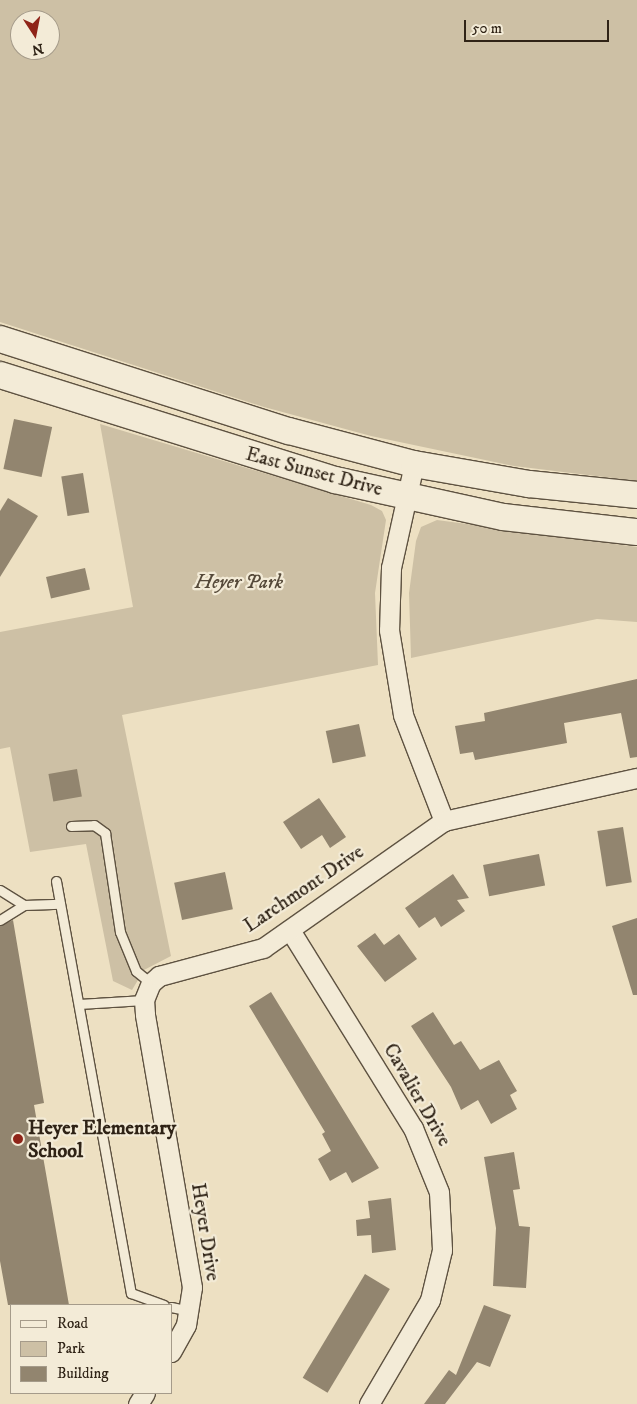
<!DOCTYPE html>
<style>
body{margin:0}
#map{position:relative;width:637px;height:1404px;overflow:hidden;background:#ede0c2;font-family:"IM FELL DW Pica",serif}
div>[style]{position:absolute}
.green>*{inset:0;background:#cdc0a5}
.building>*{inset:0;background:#92856f;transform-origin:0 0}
.roads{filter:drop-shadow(1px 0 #5e5241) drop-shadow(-1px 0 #5e5241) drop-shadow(0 1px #5e5241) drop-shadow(0 -1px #5e5241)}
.lane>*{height:9px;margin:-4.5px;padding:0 4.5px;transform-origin:4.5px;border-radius:4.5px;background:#f3ebd7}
.street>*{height:19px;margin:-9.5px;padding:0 9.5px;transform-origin:9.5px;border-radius:9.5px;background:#f3ebd7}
.secondary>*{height:26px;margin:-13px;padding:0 13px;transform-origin:13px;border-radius:13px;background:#f3ebd7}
.dots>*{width:14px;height:14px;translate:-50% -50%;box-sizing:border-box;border:2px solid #f3ebd7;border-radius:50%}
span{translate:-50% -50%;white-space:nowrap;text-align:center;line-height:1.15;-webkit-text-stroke:4.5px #f3ebd7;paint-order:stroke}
.street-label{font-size:20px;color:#2f2316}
.park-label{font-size:20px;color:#564a3a;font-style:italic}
.poi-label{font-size:20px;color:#2f2316;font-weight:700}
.left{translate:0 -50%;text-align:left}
.legend{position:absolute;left:10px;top:1304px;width:162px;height:90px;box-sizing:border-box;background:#f3ebd7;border:1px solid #a59b8a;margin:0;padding:6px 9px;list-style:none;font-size:15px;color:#2f2316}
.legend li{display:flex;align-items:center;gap:10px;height:25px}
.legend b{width:25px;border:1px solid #a59b8a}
.north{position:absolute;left:10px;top:10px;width:50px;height:50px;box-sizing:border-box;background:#f3ebd7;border:1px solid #a59b8a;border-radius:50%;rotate:169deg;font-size:14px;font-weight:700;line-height:20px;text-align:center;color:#2f2316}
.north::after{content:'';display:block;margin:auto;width:18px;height:22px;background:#8f2418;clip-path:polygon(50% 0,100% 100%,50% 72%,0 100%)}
.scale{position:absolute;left:464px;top:20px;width:145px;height:22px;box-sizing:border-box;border:2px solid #2f2316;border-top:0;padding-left:6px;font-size:15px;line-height:18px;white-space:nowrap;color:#2f2316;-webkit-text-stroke:4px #f3ebd7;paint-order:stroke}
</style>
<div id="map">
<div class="green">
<i style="clip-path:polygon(evenodd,0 0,637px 0,637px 481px,514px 466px,371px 436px,264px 407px,0 322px,0 0,20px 20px,50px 20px,50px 50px,20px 50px,20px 20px)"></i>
<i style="clip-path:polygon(100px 424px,371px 505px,382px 511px,386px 520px,375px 593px,378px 665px,122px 715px,171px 956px,144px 970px,132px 990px,113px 981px,86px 844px,30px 852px,10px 747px,0 749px,0 632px,133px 607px)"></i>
<i style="clip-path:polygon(437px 520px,637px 547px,637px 622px,597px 619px,411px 658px,409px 593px,416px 541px,421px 527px)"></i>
</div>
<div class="building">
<i style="left:14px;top:419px;width:39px;height:51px;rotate:12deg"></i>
<i style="left:83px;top:473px;width:40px;height:22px;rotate:81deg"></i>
<i style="clip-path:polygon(8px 498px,38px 516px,0 577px,0 511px)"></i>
<i style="left:85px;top:568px;width:22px;height:40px;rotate:77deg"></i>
<i style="clip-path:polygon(637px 679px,637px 757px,630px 758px,621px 713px,564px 723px,567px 743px,475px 760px,473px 752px,460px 754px,455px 726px,485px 721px,484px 713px)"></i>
<i style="left:359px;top:724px;width:33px;height:34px;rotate:78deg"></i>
<i style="left:77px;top:769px;width:28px;height:29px;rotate:80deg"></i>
<i style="clip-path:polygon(319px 798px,346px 837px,330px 848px,322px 835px,301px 849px,283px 822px)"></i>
<i style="left:623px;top:827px;width:56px;height:26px;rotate:81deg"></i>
<i style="left:539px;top:854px;width:32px;height:57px;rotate:79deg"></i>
<i style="left:225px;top:872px;width:38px;height:52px;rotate:78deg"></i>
<i style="clip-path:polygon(453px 874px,469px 898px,457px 900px,465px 911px,441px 927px,435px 917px,419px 928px,405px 908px)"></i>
<i style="clip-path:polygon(637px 918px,637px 995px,633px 995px,612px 926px)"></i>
<i style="clip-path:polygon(13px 920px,44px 1103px,34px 1105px,69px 1305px,8px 1305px,0 1261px,0 926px)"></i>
<i style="clip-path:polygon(375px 933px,384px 945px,399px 934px,417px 959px,385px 982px,357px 946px)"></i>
<i style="clip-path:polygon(271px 992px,379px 1168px,352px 1183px,346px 1172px,330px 1181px,318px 1159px,331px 1151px,322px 1134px,325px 1132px,249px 1006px)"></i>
<i style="clip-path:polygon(433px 1012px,454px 1045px,461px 1041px,480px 1070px,499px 1060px,517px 1091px,510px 1095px,517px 1109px,491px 1124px,478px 1100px,461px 1110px,451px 1087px,411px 1026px)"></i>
<i style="clip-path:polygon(514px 1152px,520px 1189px,513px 1190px,519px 1226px,530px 1227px,526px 1288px,493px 1286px,496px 1228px,484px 1157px)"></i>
<i style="clip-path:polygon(391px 1198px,396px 1250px,372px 1253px,371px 1235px,357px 1236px,356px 1220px,370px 1218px,368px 1201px)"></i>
<i style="left:365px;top:1274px;width:29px;height:121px;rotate:31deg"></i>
<i style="clip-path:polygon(484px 1305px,511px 1315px,490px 1367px,477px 1362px,445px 1404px,424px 1404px,449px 1370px,456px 1375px)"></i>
</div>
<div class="roads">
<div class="lane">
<i style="left:71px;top:826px;width:23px;rotate:-2deg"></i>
<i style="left:94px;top:825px;width:14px;rotate:36deg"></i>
<i style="left:105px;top:833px;width:100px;rotate:81.4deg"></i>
<i style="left:120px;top:932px;width:42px;rotate:67.7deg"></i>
<i style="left:136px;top:971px;width:19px;rotate:39deg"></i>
<i style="left:56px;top:881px;width:419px;rotate:79.7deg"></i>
<i style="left:131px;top:1293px;width:35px;rotate:20deg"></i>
<i style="left:0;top:890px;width:28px;rotate:32deg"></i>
<i style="left:24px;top:905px;width:36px;rotate:-2deg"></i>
<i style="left:0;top:920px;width:28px;rotate:-32deg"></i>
<i style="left:79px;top:1004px;width:65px;rotate:-3.5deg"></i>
<i style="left:171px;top:1307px;width:19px;rotate:12deg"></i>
</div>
<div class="street">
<i style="left:414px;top:464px;width:107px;rotate:102.5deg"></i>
<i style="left:391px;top:568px;width:62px;rotate:91.8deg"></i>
<i style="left:389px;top:630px;width:86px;rotate:80.6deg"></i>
<i style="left:403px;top:715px;width:114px;rotate:68.9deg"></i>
<i style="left:290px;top:930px;width:233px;rotate:58.2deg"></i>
<i style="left:413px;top:1128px;width:69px;rotate:67.9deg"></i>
<i style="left:439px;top:1192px;width:58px;rotate:87deg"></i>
<i style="left:442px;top:1250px;width:51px;rotate:103.5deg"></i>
<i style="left:430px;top:1300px;width:121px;rotate:120.4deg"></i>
<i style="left:171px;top:1352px;width:31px;rotate:-61deg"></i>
<i style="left:186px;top:1325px;width:38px;rotate:-81deg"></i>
<i style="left:192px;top:1287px;width:277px;rotate:-99.8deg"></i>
<i style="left:145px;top:1014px;width:14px;rotate:-94deg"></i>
<i style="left:144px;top:1000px;width:18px;rotate:-68deg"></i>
<i style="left:151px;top:983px;width:11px;rotate:-41deg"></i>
<i style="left:159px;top:976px;width:108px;rotate:-15.1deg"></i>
<i style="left:263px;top:948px;width:221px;rotate:-35.1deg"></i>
<i style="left:444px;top:821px;width:198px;rotate:-12.6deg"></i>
<i style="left:138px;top:1404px;width:13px;rotate:-58deg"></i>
</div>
<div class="secondary">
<i style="left:0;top:339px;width:303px;rotate:17.7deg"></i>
<i style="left:289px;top:431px;width:129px;rotate:14.8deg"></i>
<i style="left:414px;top:464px;width:117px;rotate:9.9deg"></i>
<i style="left:529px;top:484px;width:109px;rotate:5.8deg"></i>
<i style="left:0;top:375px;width:351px;rotate:17.4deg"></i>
<i style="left:335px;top:480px;width:172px;rotate:12.4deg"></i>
<i style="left:503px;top:517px;width:135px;rotate:6.4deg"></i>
</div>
</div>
<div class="dots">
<i style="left:18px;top:1139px;background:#8f2418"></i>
</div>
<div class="street-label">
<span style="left:314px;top:472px;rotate:15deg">East Sunset Drive</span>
<span style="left:304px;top:889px;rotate:-34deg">Larchmont Drive</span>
<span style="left:417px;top:1095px;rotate:60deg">Cavalier Drive</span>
<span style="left:205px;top:1232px;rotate:81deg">Heyer Drive</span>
</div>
<div class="park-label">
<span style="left:239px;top:582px">Heyer Park</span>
</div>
<div class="poi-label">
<span class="left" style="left:28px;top:1140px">Heyer Elementary<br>School</span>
</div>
<ul class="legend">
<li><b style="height:6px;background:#f3ebd7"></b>Road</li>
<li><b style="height:14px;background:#cdc0a5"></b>Park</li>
<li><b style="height:14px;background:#92856f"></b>Building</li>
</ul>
<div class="north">N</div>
<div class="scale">50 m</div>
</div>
